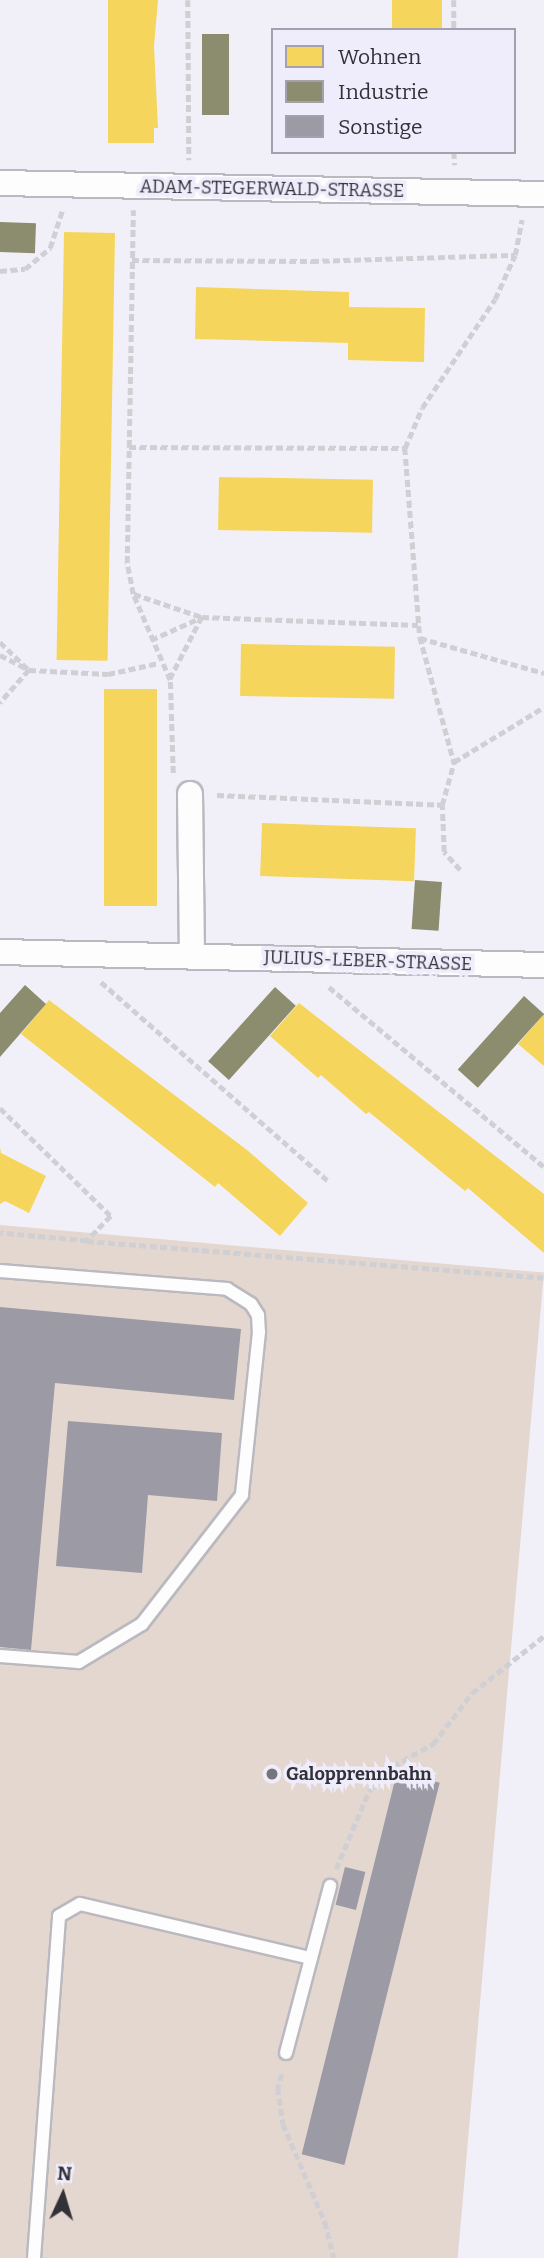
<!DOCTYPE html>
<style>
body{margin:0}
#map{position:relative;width:544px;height:2258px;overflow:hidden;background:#f1f0f8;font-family:Bitter,serif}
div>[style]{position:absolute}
.green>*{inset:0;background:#e3d7d0;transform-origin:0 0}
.homes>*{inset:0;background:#f6d55c;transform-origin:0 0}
.industry>*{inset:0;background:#8c8c6e;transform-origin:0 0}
.building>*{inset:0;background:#9c9aa4;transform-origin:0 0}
.path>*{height:4.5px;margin-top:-2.25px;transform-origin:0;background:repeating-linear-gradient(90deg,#d0cfd3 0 7px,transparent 0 10.5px)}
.roads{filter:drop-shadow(2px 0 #bab9bf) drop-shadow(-2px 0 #bab9bf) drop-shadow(0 2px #bab9bf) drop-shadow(0 -2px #bab9bf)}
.lane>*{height:12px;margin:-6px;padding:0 6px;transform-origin:6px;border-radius:6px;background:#fdfdfe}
.street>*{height:24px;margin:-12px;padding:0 12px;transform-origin:12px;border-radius:12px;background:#fdfdfe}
.dots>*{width:19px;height:19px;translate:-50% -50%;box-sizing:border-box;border:4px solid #efecfc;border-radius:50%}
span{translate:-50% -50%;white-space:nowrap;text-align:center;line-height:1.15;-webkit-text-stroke:7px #efecfc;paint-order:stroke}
.street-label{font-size:18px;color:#333138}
.poi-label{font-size:18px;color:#333138;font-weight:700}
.left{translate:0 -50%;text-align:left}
.legend{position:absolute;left:271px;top:28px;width:245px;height:126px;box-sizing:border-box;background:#efecfc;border:2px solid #a4a1ae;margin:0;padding:9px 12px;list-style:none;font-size:21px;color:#333138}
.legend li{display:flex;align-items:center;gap:14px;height:35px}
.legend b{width:35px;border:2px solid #a4a1ae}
.north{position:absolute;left:28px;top:2160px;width:70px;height:70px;-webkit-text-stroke:5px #efecfc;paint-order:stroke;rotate:4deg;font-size:19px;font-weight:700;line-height:28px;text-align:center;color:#333138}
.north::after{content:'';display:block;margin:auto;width:24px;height:32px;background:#333138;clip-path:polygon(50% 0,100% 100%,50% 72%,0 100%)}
</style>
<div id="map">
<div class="green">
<i style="left:0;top:1225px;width:546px;height:1033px;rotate:5deg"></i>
</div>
<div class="homes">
<i style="clip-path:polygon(108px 0,158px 0,154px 46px,158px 128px,154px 128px,154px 143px,108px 143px)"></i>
<i style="left:392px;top:0;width:50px;height:30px"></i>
<i style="left:64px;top:232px;width:51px;height:428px;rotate:1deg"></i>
<i style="clip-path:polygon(196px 287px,349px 292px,349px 307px,425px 308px,424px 362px,348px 360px,348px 343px,195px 339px)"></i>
<i style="left:219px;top:477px;width:154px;height:53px;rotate:1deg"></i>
<i style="left:241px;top:644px;width:154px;height:52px;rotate:1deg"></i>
<i style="left:104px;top:689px;width:53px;height:217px"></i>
<i style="left:262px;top:823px;width:154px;height:53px;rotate:2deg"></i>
<i style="clip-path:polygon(49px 1000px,247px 1150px,308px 1203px,280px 1236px,218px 1183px,215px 1187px,21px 1034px)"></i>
<i style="clip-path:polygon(299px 1003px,544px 1194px,544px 1253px,468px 1188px,465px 1191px,369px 1112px,366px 1114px,321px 1075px,318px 1078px,270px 1036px)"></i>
<i style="clip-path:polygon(544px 1014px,544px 1066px,518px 1044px)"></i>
<i style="clip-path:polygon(0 1147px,1px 1153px,46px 1176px,29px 1213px,5px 1201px,0 1204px)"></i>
</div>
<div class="industry">
<i style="left:202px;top:34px;width:27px;height:81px"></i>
<i style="left:0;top:222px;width:36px;height:30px;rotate:2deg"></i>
<i style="left:415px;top:880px;width:27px;height:49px;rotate:4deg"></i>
<i style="clip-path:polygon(25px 985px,46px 1004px,0 1057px,0 1013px)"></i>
<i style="left:275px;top:987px;width:28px;height:100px;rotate:42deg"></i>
<i style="left:524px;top:996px;width:27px;height:99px;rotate:42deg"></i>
</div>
<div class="building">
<i style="clip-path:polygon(0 1307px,241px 1329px,234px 1400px,55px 1383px,31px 1650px,0 1647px)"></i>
<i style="clip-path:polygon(68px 1421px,222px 1433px,217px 1501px,148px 1495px,142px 1573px,56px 1566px)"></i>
<i style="left:397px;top:1772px;width:44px;height:394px;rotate:14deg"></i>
<i style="left:345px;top:1867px;width:21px;height:39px;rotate:14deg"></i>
</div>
<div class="path">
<i style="left:188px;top:0;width:160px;rotate:89.6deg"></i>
<i style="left:454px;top:0;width:30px;rotate:90deg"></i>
<i style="left:454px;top:152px;width:13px;rotate:86deg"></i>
<i style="left:132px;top:260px;width:180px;rotate:0.3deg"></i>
<i style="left:312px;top:261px;width:203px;rotate:-1.7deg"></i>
<i style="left:0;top:271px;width:25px;rotate:-5deg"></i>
<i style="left:25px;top:269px;width:33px;rotate:-40deg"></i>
<i style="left:50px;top:248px;width:39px;rotate:-72deg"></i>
<i style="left:129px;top:447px;width:237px;rotate:-89deg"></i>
<i style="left:405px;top:448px;width:43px;rotate:-67deg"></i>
<i style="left:422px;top:408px;width:131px;rotate:-56.2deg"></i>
<i style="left:495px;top:299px;width:48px;rotate:-65.6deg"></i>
<i style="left:515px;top:255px;width:36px;rotate:-79deg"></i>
<i style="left:134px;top:594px;width:72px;rotate:18.7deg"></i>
<i style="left:202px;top:617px;width:70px;rotate:117.3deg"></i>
<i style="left:420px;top:638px;width:129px;rotate:15.8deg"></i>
<i style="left:151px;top:640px;width:56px;rotate:-24.3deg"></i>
<i style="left:202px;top:617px;width:216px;rotate:2.1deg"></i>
<i style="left:0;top:642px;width:40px;rotate:44deg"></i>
<i style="left:29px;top:670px;width:44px;rotate:131.3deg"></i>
<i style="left:0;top:655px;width:33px;rotate:27deg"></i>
<i style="left:29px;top:670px;width:79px;rotate:2.9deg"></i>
<i style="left:108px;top:674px;width:52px;rotate:-12.2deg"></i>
<i style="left:173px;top:773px;width:93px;rotate:-91.8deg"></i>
<i style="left:170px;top:680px;width:94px;rotate:-113.3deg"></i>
<i style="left:133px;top:594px;width:32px;rotate:-101deg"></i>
<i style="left:127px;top:563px;width:116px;rotate:-89deg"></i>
<i style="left:129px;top:447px;width:276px;rotate:0.2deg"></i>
<i style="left:405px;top:448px;width:190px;rotate:85.5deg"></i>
<i style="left:420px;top:637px;width:130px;rotate:74.8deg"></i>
<i style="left:217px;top:795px;width:225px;rotate:2.5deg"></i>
<i style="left:460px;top:870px;width:24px;rotate:-132deg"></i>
<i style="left:444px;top:852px;width:47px;rotate:-92.4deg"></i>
<i style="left:442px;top:805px;width:45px;rotate:-74.4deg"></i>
<i style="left:454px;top:762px;width:105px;rotate:-31.4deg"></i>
<i style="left:101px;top:982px;width:302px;rotate:41.2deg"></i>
<i style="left:329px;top:987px;width:280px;rotate:39.9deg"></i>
<i style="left:0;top:1108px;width:155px;rotate:44.2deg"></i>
<i style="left:111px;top:1216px;width:35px;rotate:134deg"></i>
<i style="left:87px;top:1241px;width:87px;rotate:-174.7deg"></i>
<i style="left:87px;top:1241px;width:458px;rotate:4.6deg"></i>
<i style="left:336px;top:1869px;width:85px;rotate:-67.1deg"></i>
<i style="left:369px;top:1791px;width:35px;rotate:-46deg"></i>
<i style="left:393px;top:1766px;width:46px;rotate:-28.8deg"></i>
<i style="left:433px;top:1744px;width:64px;rotate:-52.6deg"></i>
<i style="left:472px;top:1693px;width:92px;rotate:-38.4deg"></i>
<i style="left:282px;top:2074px;width:15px;rotate:106deg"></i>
<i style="left:278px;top:2088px;width:36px;rotate:82deg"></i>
<i style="left:283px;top:2124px;width:107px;rotate:66.8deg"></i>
<i style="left:325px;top:2222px;width:37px;rotate:76deg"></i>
</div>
<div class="roads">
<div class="lane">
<i style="left:0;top:1271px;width:228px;rotate:4.5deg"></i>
<i style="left:227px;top:1289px;width:28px;rotate:32deg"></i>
<i style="left:251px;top:1304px;width:13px;rotate:58deg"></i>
<i style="left:258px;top:1315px;width:17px;rotate:87deg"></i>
<i style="left:259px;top:1332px;width:164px;rotate:96deg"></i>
<i style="left:242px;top:1495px;width:163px;rotate:127.8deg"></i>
<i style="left:142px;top:1624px;width:74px;rotate:148.9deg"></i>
<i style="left:79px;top:1662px;width:79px;rotate:-175.7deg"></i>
<i style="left:286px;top:2053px;width:173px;rotate:-75.2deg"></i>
<i style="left:34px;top:2258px;width:343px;rotate:-85.8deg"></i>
<i style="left:59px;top:1916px;width:24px;rotate:-30deg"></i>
<i style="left:80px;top:1904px;width:237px;rotate:13.2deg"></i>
</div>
<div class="street">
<i style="left:0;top:183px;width:544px;rotate:1.16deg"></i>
<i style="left:190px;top:794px;width:161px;rotate:89.3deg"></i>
<i style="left:0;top:952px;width:544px;rotate:1.37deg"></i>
</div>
</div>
<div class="dots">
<i style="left:272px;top:1774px;background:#76747b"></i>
</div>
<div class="street-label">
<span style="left:272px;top:189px;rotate:1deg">ADAM-STEGERWALD-STRASSE</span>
<span style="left:368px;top:961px;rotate:2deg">JULIUS-LEBER-STRASSE</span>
</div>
<div class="poi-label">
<span class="left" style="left:286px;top:1774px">Galopprennbahn</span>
</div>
<ul class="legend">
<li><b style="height:19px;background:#f6d55c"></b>Wohnen</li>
<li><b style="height:19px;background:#8c8c6e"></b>Industrie</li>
<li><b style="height:19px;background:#9c9aa4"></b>Sonstige</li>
</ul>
<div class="north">N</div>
</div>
